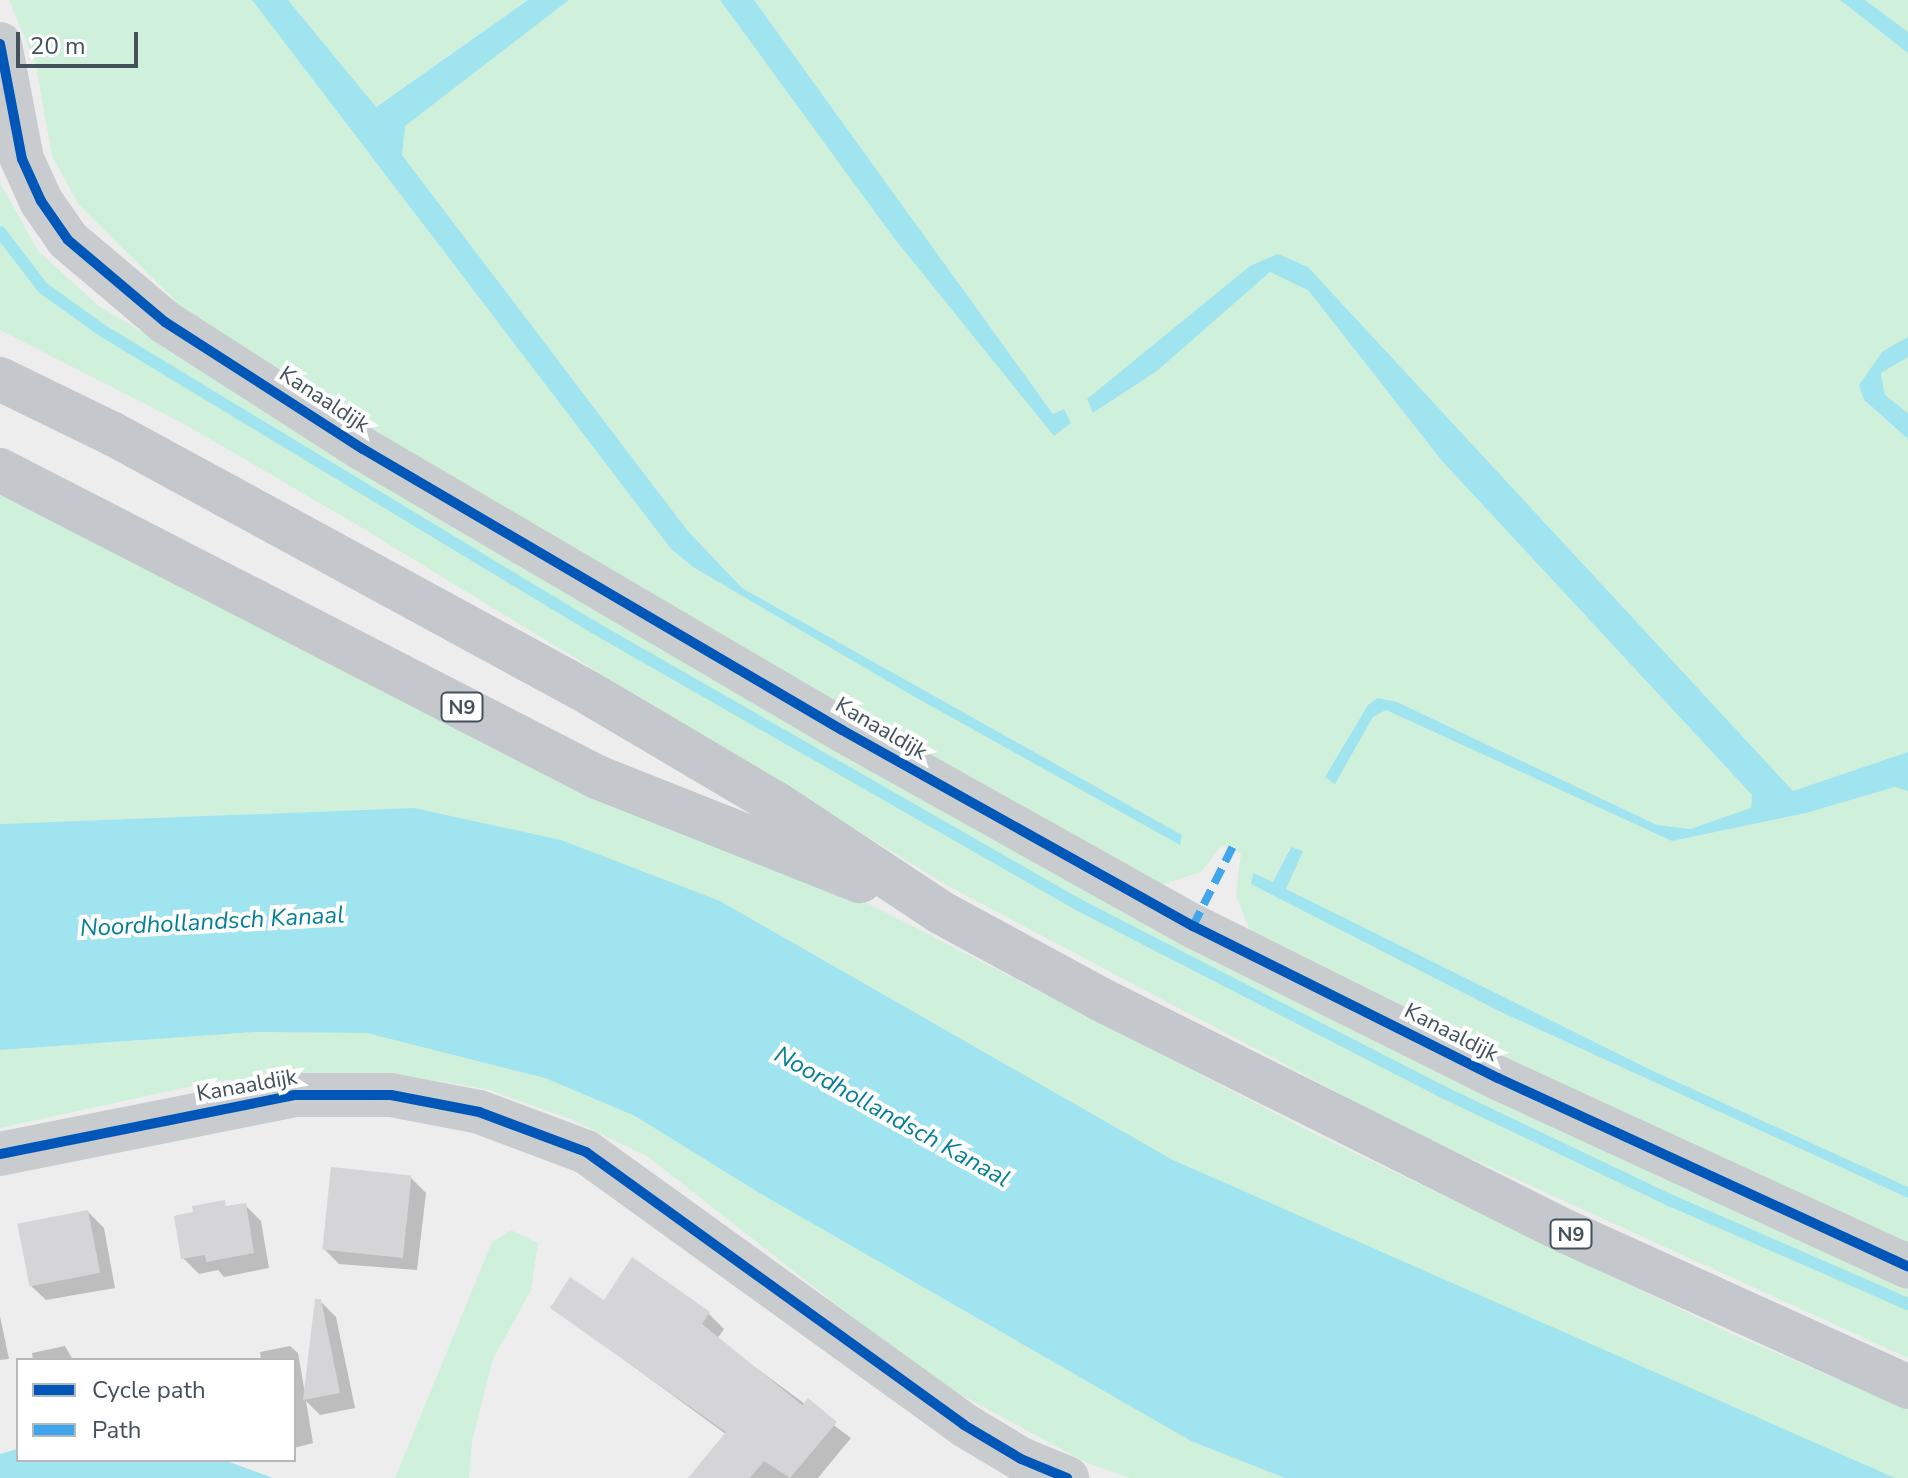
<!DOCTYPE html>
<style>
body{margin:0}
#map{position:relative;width:1908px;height:1478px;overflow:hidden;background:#eeeded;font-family:"Nunito Sans",sans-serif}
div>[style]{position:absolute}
.green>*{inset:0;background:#cff0da}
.water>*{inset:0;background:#a0e4f0}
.shadow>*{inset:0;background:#0003}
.stream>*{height:12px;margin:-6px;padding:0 6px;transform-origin:6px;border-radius:6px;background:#a0e4f0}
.building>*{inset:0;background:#d5d5d7;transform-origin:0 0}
.minor>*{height:44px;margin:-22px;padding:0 22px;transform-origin:22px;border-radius:22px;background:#c9ccce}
.tertiary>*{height:44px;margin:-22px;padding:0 22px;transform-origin:22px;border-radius:22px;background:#c9ccce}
.primary>*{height:44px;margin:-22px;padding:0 22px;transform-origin:22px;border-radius:22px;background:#c4c8cc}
.quiet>*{height:8px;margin-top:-4px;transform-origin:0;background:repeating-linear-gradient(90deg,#3fa5ed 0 16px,transparent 0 24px)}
.cycleway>*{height:10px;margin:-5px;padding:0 5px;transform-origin:5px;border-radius:5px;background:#0057b8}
span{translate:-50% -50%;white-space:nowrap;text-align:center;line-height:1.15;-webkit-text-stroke:8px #fff;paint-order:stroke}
.shield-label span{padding:2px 6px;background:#fff;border:2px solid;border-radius:6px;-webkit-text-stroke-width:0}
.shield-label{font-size:20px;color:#43515b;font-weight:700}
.street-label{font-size:22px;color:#43515b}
.water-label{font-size:24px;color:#038098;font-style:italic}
.legend{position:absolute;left:16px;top:1358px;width:280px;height:104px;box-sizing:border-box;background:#fff;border:2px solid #b4b9bd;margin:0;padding:10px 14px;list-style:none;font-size:24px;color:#43515b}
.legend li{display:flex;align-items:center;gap:16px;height:40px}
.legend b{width:40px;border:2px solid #b4b9bd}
.scale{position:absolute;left:16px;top:32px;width:122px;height:36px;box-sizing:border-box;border:4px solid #43515b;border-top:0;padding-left:10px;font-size:24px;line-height:28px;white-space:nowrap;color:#43515b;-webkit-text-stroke:6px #fff;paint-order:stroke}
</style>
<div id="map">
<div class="green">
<i style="clip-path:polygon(9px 0,252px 0,671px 549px,693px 567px,1179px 844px,1182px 835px,742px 588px,687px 530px,402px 155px,404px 126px,569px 0,720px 0,1054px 436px,1064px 410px,1054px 415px,754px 0,1840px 0,1908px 53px,1908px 337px,1883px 351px,1864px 401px,1908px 439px,1908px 752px,1793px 791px,1308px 267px,1278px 254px,1088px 399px,1094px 413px,1157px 371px,1270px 271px,1308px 290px,1442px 461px,1752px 795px,1751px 809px,1690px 829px,1657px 825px,1397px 702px,1378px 698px,1335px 784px,1373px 717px,1386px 710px,1672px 841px,1806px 813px,1895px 787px,1908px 791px,1908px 1187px,1651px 1070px,1285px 889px,1302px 850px,1290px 847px,1273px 883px,1251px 883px,1503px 1013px,1908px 1198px,1908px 1250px,1252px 936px,1236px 895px,1241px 854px,1222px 845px,1201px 872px,1158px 886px,849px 718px,198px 323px,78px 204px,52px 156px,35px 61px)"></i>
<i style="clip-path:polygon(288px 0,528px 0,375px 107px)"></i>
<i style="clip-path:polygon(1865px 0,1908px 0,1908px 32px)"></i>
<i style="clip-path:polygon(0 183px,38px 251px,99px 306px,498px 546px,1908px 1283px,1908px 1358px,1409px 1130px,948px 886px,359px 526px,186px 425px,0 330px)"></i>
<i style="clip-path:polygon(1908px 357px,1908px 413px,1885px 395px,1881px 373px)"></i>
<i style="clip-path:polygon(0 476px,905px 922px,1311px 1132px,1734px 1335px,1908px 1409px,1908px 1478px,1895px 1478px,1765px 1423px,1173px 1160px,720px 901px,414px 808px,0 824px)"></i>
<i style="clip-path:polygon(255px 1032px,367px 1033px,443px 1049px,545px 1078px,635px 1116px,756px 1191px,1191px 1441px,1285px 1478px,1130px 1478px,1087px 1463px,930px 1378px,647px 1156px,570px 1119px,490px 1090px,440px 1081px,336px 1075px,215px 1081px,0 1128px,0 1050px)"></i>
<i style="clip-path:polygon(511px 1230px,538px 1243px,531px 1290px,493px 1359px,472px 1441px,469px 1478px,395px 1478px,492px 1242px)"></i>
</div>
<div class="water">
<i style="clip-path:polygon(252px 0,288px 0,376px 107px,528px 0,569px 0,405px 126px,402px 155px,687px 530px,742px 588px,1182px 835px,1180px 845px,908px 693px,693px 567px,671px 549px)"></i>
<i style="clip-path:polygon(720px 0,754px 0,1053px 414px,1064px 409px,1071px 423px,1054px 436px,894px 238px)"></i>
<i style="clip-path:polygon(1840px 0,1865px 0,1908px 32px,1908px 53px)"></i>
<i style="clip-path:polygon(1278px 254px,1308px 267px,1793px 791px,1908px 752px,1908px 791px,1895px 787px,1806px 813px,1672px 841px,1386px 710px,1373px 717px,1335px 784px,1325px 777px,1368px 705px,1378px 698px,1397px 702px,1657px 825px,1690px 829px,1751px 808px,1752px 795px,1442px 461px,1308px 290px,1270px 272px,1157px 371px,1093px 413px,1087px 399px,1250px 266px)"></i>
<i style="clip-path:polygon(1908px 337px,1908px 357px,1881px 373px,1885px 395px,1908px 413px,1908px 439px,1864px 400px,1859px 385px,1883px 351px)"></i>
<i style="clip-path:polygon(414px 808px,561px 840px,720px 901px,1173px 1160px,1895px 1478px,1285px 1478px,1191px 1441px,756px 1191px,635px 1116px,545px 1078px,367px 1033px,255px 1032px,0 1050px,0 824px)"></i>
<i style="clip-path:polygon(1291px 847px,1303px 851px,1286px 889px,1651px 1070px,1908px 1187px,1908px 1198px,1503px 1013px,1251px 884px,1253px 873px,1273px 882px)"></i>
<i style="clip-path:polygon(18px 1449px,18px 1460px,224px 1460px,273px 1478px,0 1478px,0 1454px)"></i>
</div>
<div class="shadow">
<i style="clip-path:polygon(410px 1177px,426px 1193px,417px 1270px,339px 1264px,323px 1248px)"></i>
<i style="clip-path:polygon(245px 1205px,261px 1221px,269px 1268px,224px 1277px,218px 1270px,199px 1274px,183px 1258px,194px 1208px)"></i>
<i style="clip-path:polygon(88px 1212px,104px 1228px,115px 1288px,46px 1300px,30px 1285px)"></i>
<i style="clip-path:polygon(320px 1301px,336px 1317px,355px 1408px,320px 1415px,306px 1401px,313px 1443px,294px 1448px,294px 1360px,261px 1360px,260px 1352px,290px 1346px,298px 1353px,305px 1393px)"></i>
<i style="clip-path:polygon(605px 1303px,708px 1313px,724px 1329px,717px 1339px,851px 1438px,818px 1478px,698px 1478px,727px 1435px,552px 1307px)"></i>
<i style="clip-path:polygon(0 1316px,9px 1359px,0 1360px)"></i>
<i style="clip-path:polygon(65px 1346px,73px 1360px,33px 1360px,32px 1353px)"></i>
</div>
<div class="stream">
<i style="left:0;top:232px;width:71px;rotate:52.5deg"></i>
<i style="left:43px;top:288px;width:74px;rotate:35.6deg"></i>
<i style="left:103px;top:331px;width:567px;rotate:31.14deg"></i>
<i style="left:588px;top:624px;width:566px;rotate:29.78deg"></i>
<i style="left:1079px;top:905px;width:409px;rotate:27.2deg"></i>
<i style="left:1443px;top:1092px;width:254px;rotate:25.5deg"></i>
<i style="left:1672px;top:1201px;width:257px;rotate:23.6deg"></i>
</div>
<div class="building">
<i style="left:331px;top:1167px;width:81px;height:83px;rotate:6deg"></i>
<i style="clip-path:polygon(225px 1200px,226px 1206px,246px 1203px,254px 1253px,206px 1262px,205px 1255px,181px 1259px,174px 1216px,193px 1212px,192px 1206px)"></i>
<i style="left:88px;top:1210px;width:64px;height:72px;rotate:79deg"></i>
<i style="clip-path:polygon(632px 1257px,710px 1312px,702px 1324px,802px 1405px,808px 1398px,837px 1422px,790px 1478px,764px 1461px,750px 1478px,688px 1478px,726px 1432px,550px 1308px,570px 1277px,604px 1300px)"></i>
<i style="clip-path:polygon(315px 1299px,321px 1299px,340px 1393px,303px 1400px)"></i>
</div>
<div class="minor">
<i style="left:0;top:44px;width:117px;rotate:79.2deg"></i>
<i style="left:22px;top:159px;width:46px;rotate:65.7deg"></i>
<i style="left:41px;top:201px;width:47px;rotate:55.3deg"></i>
<i style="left:68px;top:240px;width:127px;rotate:40.2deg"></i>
<i style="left:165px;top:322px;width:235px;rotate:32.7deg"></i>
<i style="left:363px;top:449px;width:555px;rotate:30.4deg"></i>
<i style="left:842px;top:730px;width:402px;rotate:29.2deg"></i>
<i style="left:1193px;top:926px;width:341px;rotate:26.5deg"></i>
<i style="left:1498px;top:1078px;width:451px;rotate:24.7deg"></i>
</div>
<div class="tertiary">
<i style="left:0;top:1154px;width:300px;rotate:-11.3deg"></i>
<i style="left:294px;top:1095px;width:97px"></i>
<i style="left:391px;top:1095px;width:90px;rotate:10.9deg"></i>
<i style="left:479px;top:1112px;width:114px;rotate:20.5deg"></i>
<i style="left:586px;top:1152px;width:466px;rotate:35.8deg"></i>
<i style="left:964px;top:1425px;width:66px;rotate:30.8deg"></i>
<i style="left:1021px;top:1459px;width:50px;rotate:22.4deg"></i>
</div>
<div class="primary">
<i style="left:0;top:379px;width:126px;rotate:26deg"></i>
<i style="left:113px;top:434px;width:542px;rotate:28.55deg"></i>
<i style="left:589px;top:693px;width:218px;rotate:30.6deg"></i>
<i style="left:777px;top:804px;width:196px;rotate:33.5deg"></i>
<i style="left:940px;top:912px;width:182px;rotate:28.5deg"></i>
<i style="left:1100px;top:999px;width:522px;rotate:26.52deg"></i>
<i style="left:1567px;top:1232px;width:375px;rotate:24.4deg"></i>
<i style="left:0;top:470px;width:671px;rotate:27.21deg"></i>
<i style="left:597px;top:777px;width:283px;rotate:21.6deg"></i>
</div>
<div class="quiet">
<i style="left:1193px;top:926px;width:92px;rotate:-63.4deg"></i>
</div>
<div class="cycleway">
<i style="left:0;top:44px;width:117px;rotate:79.2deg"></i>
<i style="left:22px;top:159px;width:46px;rotate:65.7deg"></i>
<i style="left:41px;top:201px;width:47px;rotate:55.3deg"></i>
<i style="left:68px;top:240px;width:127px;rotate:40.2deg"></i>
<i style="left:165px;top:322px;width:235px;rotate:32.7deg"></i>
<i style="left:363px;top:449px;width:555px;rotate:30.4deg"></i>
<i style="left:842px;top:730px;width:402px;rotate:29.2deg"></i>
<i style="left:1193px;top:926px;width:341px;rotate:26.5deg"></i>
<i style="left:1498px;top:1078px;width:451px;rotate:24.7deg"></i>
<i style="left:0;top:1154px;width:300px;rotate:-11.3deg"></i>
<i style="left:294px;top:1095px;width:97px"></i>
<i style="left:391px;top:1095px;width:90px;rotate:10.9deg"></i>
<i style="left:479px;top:1112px;width:114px;rotate:20.5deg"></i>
<i style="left:586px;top:1152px;width:466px;rotate:35.8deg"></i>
<i style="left:964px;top:1425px;width:66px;rotate:30.8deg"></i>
<i style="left:1021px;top:1459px;width:50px;rotate:22.4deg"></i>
</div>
<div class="shield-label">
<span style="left:462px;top:707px">N9</span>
<span style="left:1571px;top:1234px">N9</span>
</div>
<div class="street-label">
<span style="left:324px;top:400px;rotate:33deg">Kanaaldijk</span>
<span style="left:881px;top:729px;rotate:30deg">Kanaaldijk</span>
<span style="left:1451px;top:1033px;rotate:27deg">Kanaaldijk</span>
<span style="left:247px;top:1086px;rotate:-10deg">Kanaaldijk</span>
</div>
<div class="water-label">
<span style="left:212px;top:922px;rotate:-3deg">Noordhollandsch Kanaal</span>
<span style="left:892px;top:1117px;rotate:29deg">Noordhollandsch Kanaal</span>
</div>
<ul class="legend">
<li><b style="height:10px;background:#0057b8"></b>Cycle path</li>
<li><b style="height:10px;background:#3fa5ed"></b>Path</li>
</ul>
<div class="scale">20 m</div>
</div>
